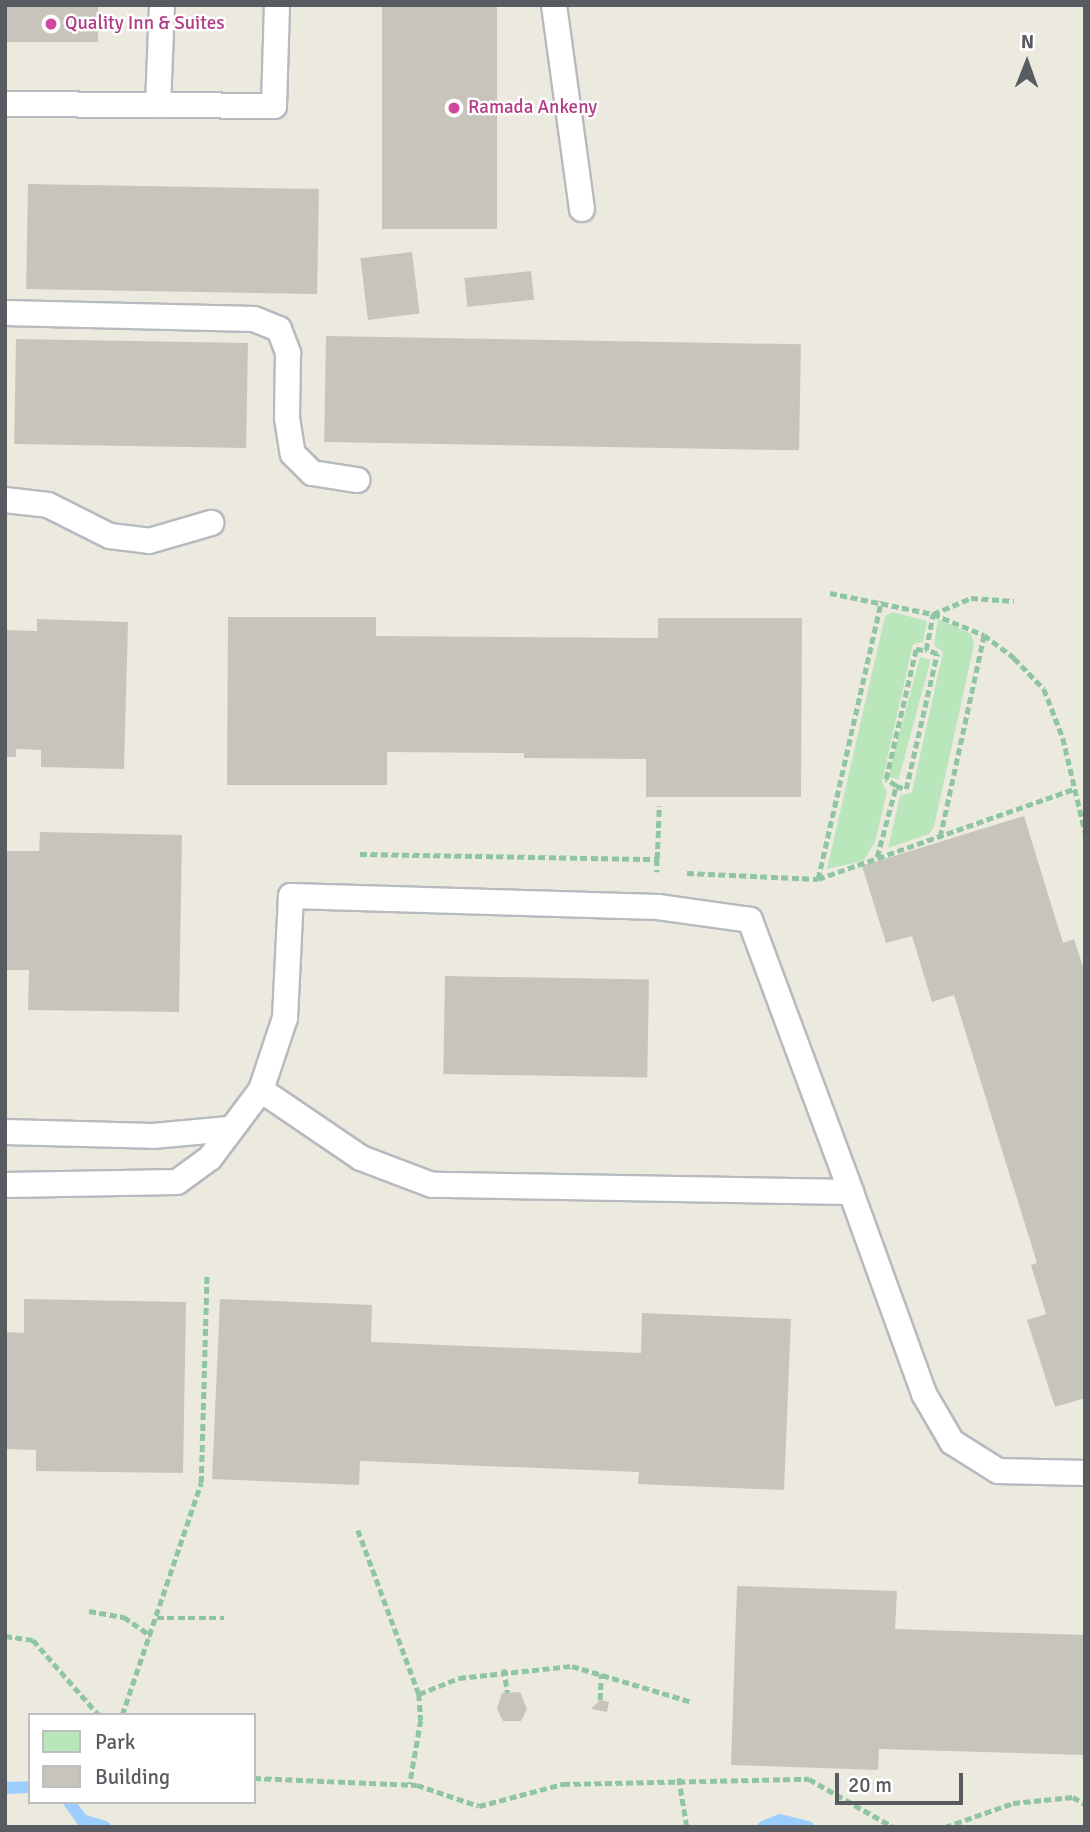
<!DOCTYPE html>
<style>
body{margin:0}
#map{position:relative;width:1090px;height:1832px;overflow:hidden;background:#eceadf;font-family:Signika,sans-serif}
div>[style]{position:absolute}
.green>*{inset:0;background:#b9e6bb;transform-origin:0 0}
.stream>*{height:12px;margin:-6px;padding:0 6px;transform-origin:6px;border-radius:6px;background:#9ccfff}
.building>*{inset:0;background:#c7c4bc;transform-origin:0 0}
.path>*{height:4.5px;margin-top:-2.25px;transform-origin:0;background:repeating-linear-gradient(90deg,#90c5a2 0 7px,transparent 0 10.5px)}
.roads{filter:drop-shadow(2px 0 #b7babf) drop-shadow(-2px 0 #b7babf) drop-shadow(0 2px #b7babf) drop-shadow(0 -2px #b7babf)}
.service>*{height:24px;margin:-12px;padding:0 12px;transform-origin:12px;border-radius:12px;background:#fff}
.dots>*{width:19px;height:19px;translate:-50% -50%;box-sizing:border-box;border:4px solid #fff;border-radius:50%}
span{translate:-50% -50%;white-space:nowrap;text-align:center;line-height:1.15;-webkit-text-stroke:5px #fff;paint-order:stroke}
.hotel-label{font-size:19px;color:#b23c85}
.left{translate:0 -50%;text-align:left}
.frame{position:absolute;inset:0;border:7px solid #585c61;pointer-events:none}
.legend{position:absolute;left:28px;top:1713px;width:228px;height:91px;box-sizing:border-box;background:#fff;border:2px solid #bcbec0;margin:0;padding:9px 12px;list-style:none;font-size:21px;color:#585c61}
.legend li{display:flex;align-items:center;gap:14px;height:35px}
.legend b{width:35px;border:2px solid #bcbec0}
.north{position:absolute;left:992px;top:28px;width:70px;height:70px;-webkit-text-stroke:5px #fff;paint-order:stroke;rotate:1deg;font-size:19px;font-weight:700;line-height:28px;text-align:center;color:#585c61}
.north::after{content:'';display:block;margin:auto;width:24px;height:32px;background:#585c61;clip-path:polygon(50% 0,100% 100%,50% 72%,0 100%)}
.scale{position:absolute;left:835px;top:1773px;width:128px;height:32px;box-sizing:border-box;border:4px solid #585c61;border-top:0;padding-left:9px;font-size:21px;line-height:24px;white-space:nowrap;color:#585c61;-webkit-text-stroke:5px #fff;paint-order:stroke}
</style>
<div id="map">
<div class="green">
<i style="clip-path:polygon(893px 612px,927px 621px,923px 642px,913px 644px,882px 782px,887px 792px,875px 842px,863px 861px,827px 869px,885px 616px)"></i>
<i style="clip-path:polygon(938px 619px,971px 634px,974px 645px,934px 827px,929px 834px,888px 848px,900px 796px,912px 792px,943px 652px,934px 645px)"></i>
<i style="left:920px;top:657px;width:11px;height:124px;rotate:15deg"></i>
</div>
<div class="stream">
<i style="left:5px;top:1788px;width:25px;rotate:-2deg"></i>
<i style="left:69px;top:1802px;width:22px;rotate:54deg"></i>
<i style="left:82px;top:1820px;width:24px;rotate:17deg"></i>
<i style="left:763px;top:1827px;width:18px;rotate:-22deg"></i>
<i style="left:780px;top:1820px;width:29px;rotate:14deg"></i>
</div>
<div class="building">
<i style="left:5px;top:5px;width:93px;height:37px"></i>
<i style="left:382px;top:5px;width:115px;height:224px"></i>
<i style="left:28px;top:184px;width:291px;height:105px;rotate:1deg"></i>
<i style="left:412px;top:252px;width:62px;height:52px;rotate:83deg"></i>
<i style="left:531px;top:271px;width:29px;height:67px;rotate:84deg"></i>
<i style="left:326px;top:336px;width:475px;height:106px;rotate:1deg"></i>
<i style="left:16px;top:339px;width:232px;height:105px;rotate:1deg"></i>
<i style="clip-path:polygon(228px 617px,376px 617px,376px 636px,658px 638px,658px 618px,802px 618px,801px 797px,646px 797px,646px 759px,524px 758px,524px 753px,387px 752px,387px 785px,227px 785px)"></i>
<i style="clip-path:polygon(37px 619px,128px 622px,124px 769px,41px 767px,41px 750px,16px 749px,16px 757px,5px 757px,5px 630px,37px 631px)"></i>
<i style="clip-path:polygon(1024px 816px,1063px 943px,1074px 939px,1085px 973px,1085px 1398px,1055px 1407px,1027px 1320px,1046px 1314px,1031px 1265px,1037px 1263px,954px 995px,932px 1002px,912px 936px,886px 943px,862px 866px)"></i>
<i style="clip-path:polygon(40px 832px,182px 835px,179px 1012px,28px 1010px,29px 970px,5px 970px,5px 851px,39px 851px)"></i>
<i style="left:445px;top:976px;width:204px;height:98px;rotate:1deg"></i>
<i style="clip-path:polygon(24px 1299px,186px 1302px,183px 1473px,36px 1471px,36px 1450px,5px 1449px,5px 1332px,24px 1333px)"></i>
<i style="clip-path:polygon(220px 1299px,372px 1305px,371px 1342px,641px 1353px,642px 1313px,791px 1319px,784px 1490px,638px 1484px,639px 1472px,360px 1461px,359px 1485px,212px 1479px)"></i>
<i style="clip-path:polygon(737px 1586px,897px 1591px,895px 1629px,1085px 1635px,1085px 1755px,879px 1749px,878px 1770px,731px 1765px)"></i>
<i style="clip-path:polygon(520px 1692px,527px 1709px,521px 1721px,503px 1721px,497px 1709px,502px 1693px)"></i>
<i style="clip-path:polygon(600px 1700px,609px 1702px,607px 1712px,591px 1709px)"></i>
</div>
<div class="path">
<i style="left:830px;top:593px;width:105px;rotate:11.5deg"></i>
<i style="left:933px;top:614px;width:55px;rotate:22.4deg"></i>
<i style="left:984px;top:635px;width:38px;rotate:37deg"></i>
<i style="left:1014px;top:658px;width:43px;rotate:45.9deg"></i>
<i style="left:1044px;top:689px;width:53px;rotate:68.8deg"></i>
<i style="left:1063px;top:738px;width:97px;rotate:76.8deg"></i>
<i style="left:896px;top:786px;width:12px;rotate:-145deg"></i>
<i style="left:886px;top:779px;width:133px;rotate:-77deg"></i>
<i style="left:916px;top:649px;width:10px;rotate:6deg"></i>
<i style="left:940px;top:837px;width:207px;rotate:-77.7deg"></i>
<i style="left:360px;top:854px;width:297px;rotate:1deg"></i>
<i style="left:657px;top:859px;width:13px;rotate:90deg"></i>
<i style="left:877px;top:857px;width:73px;rotate:-75deg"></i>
<i style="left:896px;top:786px;width:10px;rotate:17deg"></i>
<i style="left:906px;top:789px;width:139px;rotate:-77.1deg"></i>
<i style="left:937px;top:654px;width:12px;rotate:-160deg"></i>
<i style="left:926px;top:650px;width:37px;rotate:-79deg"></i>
<i style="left:933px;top:614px;width:41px;rotate:-22.8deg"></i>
<i style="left:971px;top:598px;width:43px;rotate:4deg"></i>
<i style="left:657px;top:859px;width:53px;rotate:-87.8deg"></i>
<i style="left:687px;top:873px;width:131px;rotate:2.6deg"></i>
<i style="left:818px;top:879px;width:270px;rotate:-19.4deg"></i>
<i style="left:818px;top:879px;width:285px;rotate:-77.2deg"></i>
<i style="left:358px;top:1530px;width:175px;rotate:69.6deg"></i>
<i style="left:419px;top:1694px;width:26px;rotate:86deg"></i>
<i style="left:421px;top:1720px;width:65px;rotate:99.8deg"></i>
<i style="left:89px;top:1611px;width:36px;rotate:10deg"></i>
<i style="left:124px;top:1617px;width:33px;rotate:35deg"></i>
<i style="left:157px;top:1618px;width:67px"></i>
<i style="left:5px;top:1636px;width:28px;rotate:8deg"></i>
<i style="left:33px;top:1640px;width:100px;rotate:48.7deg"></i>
<i style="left:504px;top:1669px;width:24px;rotate:81deg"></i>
<i style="left:419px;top:1694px;width:43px;rotate:-21.8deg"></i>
<i style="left:459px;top:1678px;width:114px;rotate:-6.1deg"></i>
<i style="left:572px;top:1666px;width:125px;rotate:16.7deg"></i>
<i style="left:600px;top:1700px;width:26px;rotate:-88deg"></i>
<i style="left:122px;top:1715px;width:245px;rotate:-71.2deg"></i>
<i style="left:201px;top:1483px;width:210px;rotate:-88.4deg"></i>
<i style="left:254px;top:1778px;width:163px;rotate:2.5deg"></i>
<i style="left:417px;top:1785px;width:65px;rotate:18.7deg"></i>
<i style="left:479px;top:1806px;width:87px;rotate:-14.7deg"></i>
<i style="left:563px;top:1784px;width:246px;rotate:-1.2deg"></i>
<i style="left:809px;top:1779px;width:97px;rotate:29.7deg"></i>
<i style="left:679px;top:1778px;width:50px;rotate:80.7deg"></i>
<i style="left:945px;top:1827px;width:72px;rotate:-19.4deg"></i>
<i style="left:1013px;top:1803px;width:60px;rotate:-5.7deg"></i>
<i style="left:1073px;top:1797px;width:14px;rotate:30deg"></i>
</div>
<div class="roads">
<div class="service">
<i style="left:554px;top:5px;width:206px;rotate:82.2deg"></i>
<i style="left:5px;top:104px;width:269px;rotate:0.4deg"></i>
<i style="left:274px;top:106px;width:101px;rotate:-88.3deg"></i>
<i style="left:158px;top:105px;width:100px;rotate:-87.7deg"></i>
<i style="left:5px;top:313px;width:249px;rotate:1.4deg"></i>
<i style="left:254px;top:319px;width:27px;rotate:22deg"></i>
<i style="left:279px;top:329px;width:26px;rotate:69deg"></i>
<i style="left:288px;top:353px;width:65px;rotate:90.9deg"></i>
<i style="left:287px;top:418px;width:36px;rotate:81deg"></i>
<i style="left:293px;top:454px;width:27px;rotate:45deg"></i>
<i style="left:312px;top:473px;width:46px;rotate:8.8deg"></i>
<i style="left:5px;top:500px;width:43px;rotate:6.6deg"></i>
<i style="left:48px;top:505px;width:69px;rotate:26.6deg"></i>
<i style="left:110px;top:536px;width:39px;rotate:7deg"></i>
<i style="left:149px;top:541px;width:65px;rotate:-16.2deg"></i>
<i style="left:5px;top:1132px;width:148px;rotate:1.5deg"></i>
<i style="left:153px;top:1136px;width:76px;rotate:-5.3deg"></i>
<i style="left:5px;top:1185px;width:172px;rotate:-1deg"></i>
<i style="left:177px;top:1182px;width:41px;rotate:-36deg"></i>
<i style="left:210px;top:1158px;width:85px;rotate:-53.1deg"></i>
<i style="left:851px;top:1192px;width:419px;rotate:-179deg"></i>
<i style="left:432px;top:1185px;width:76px;rotate:-159.2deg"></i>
<i style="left:361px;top:1158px;width:121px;rotate:-145.8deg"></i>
<i style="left:261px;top:1090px;width:76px;rotate:-71.6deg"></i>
<i style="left:285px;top:1018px;width:122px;rotate:-87.2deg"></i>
<i style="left:291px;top:896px;width:367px;rotate:1.7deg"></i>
<i style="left:658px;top:907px;width:93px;rotate:8deg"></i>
<i style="left:750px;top:920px;width:290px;rotate:69.6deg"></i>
<i style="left:851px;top:1192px;width:215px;rotate:70.1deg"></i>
<i style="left:924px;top:1394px;width:56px;rotate:59.7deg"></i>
<i style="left:952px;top:1442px;width:54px;rotate:32.2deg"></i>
<i style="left:998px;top:1471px;width:87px;rotate:1.3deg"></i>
</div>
</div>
<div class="dots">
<i style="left:51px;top:24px;background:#d1479c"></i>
<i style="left:454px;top:108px;background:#d1479c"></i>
</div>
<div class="hotel-label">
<span class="left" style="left:65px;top:24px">Quality Inn &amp; Suites</span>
<span class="left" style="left:468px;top:108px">Ramada Ankeny</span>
</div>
<div class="frame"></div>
<ul class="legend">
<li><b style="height:19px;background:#b9e6bb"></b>Park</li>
<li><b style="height:19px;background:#c7c4bc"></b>Building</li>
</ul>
<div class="north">N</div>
<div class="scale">20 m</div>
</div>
